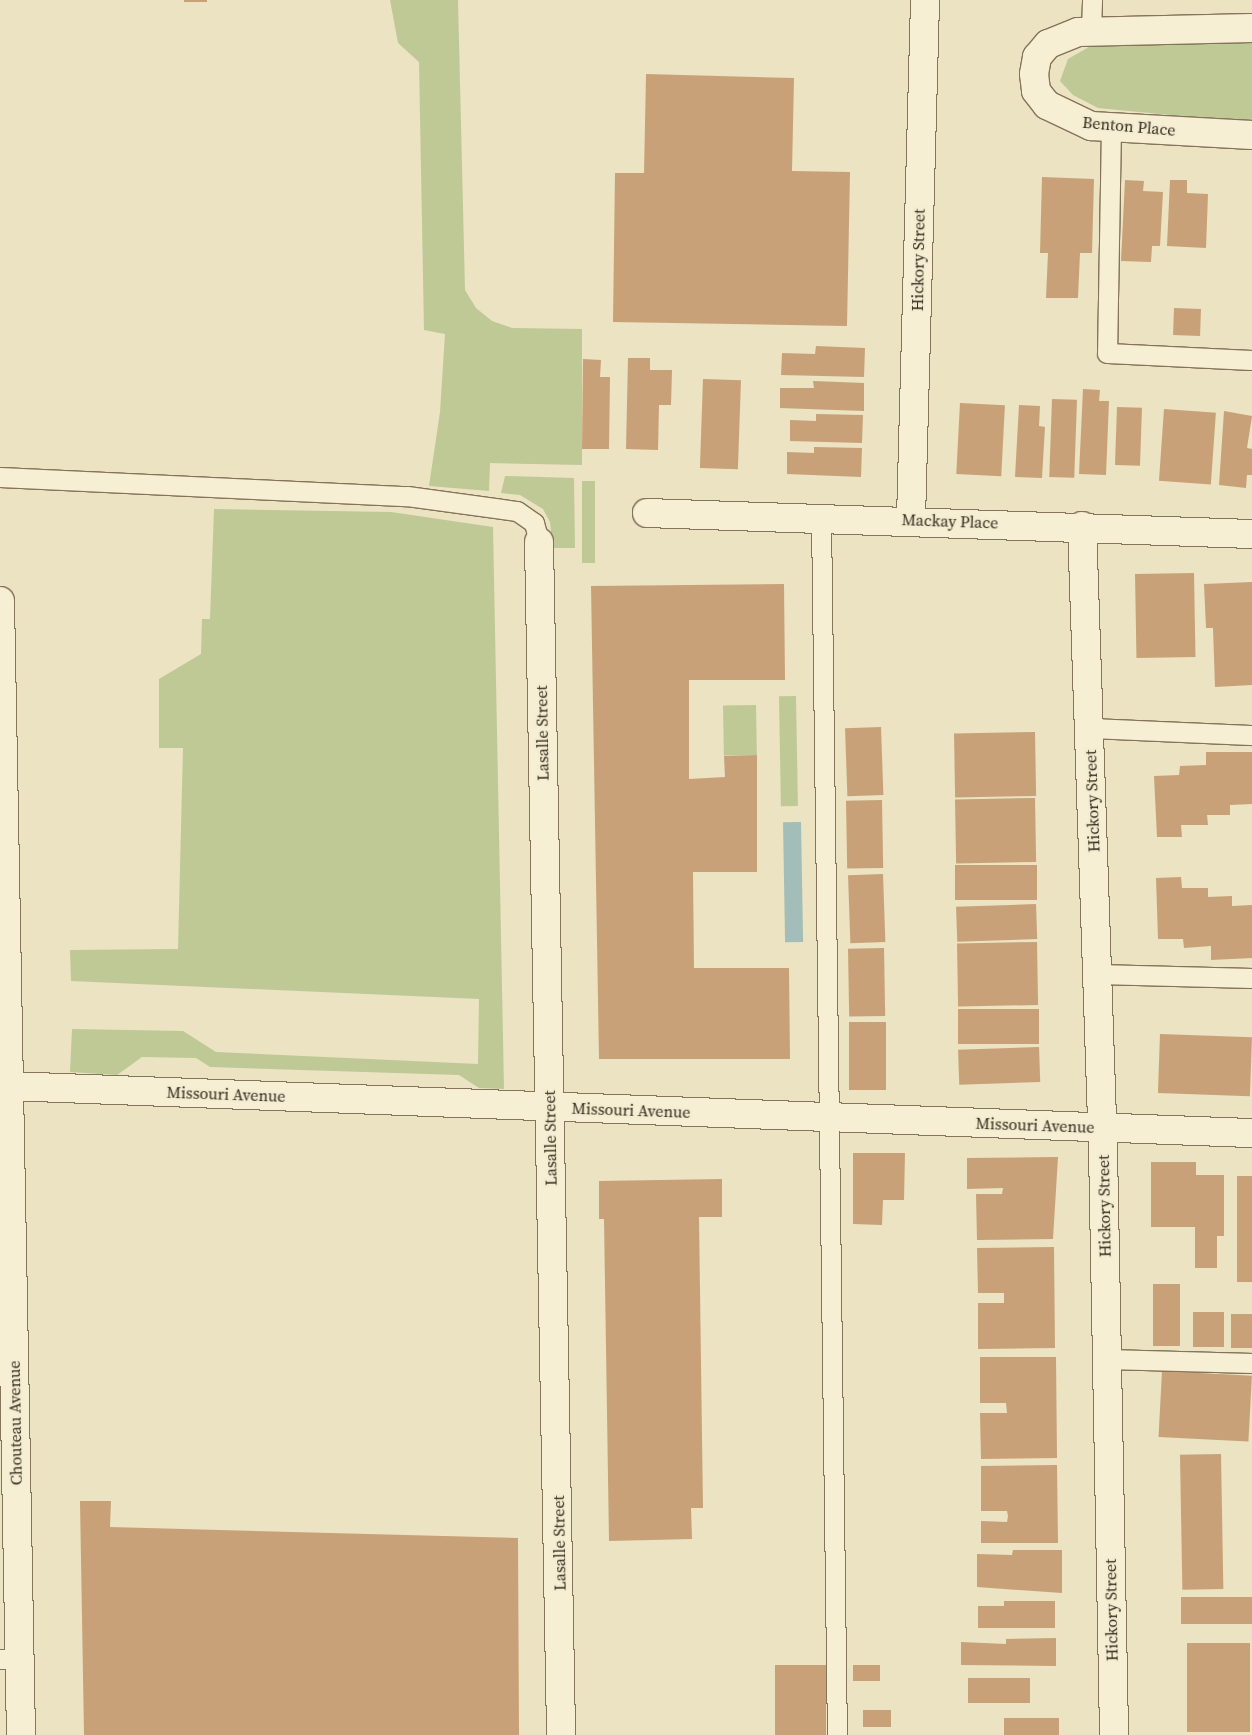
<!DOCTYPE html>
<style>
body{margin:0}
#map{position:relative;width:1252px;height:1735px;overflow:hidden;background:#ebe3c1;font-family:"Source Serif 4",serif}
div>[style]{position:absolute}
.green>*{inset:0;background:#bec996;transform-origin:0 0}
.water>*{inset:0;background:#a3beb9;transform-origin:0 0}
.building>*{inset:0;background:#c8a178;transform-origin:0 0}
.roads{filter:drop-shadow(1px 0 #847459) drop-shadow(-1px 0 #847459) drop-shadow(0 1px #847459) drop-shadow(0 -1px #847459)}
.lane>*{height:19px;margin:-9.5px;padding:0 9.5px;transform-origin:9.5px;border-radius:9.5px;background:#f7efd4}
.street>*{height:28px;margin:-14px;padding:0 14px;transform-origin:14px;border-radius:14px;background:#f7efd4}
.secondary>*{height:28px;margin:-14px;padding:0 14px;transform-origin:14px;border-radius:14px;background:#f7efd4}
span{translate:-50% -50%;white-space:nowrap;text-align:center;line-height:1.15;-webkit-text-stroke:4px #f3ecd0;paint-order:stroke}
.street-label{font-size:16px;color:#342a1d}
</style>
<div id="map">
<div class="green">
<i style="clip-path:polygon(390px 0,458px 0,465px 290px,476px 308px,492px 321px,512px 328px,582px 329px,582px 465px,490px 463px,489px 491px,429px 486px,440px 412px,445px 334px,424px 330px,419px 62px,398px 43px)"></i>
<i style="clip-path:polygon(1252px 39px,1252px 123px,1098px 108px,1073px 95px,1060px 81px,1068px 59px,1094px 44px)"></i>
<i style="clip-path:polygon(505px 476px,574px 478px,575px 548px,553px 548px,550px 522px,543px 509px,520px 495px,501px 493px)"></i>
<i style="left:582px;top:481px;width:13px;height:82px"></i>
<i style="clip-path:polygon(214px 509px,391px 512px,493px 527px,504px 1089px,479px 1088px,459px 1075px,210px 1067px,196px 1058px,142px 1057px,117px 1075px,70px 1072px,72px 1029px,183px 1031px,216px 1052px,478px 1064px,479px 999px,71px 981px,70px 950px,178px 949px,183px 748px,159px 748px,159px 679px,201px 654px,202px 619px,210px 619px)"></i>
<i style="left:796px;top:696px;width:110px;height:17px;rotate:89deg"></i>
<i style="left:756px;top:705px;width:50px;height:33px;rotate:89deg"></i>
</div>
<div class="water">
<i style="left:801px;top:822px;width:120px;height:18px;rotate:89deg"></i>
</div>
<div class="building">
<i style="left:184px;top:0;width:23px;height:2px"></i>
<i style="clip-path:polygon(646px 74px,794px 78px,792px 171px,850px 172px,847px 326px,613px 322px,615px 173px,644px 173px)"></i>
<i style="clip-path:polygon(1042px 177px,1094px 179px,1092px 253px,1080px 253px,1078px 298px,1046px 298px,1048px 253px,1040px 253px)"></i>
<i style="clip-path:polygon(1125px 180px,1144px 181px,1143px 191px,1163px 192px,1160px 246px,1152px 246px,1151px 262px,1121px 261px)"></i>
<i style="clip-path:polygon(1170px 180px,1187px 180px,1187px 193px,1208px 194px,1206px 248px,1167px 246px)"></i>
<i style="left:1174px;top:308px;width:27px;height:27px;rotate:2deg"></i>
<i style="clip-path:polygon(816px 346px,865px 348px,864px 377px,781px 375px,782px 353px,815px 354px)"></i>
<i style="clip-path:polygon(628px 358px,650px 358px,650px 370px,672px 370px,671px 405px,659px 405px,658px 450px,626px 449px)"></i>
<i style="clip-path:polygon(583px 359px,601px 360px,600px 377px,610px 377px,609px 449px,582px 449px)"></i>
<i style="left:703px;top:379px;width:38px;height:89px;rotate:2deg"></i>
<i style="clip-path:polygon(813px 381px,864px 383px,864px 411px,780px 408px,780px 388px,814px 388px)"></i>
<i style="clip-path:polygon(1083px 389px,1100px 390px,1099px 401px,1109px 401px,1106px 475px,1079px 474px)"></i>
<i style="left:1052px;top:399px;width:25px;height:78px;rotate:2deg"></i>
<i style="left:960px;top:403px;width:45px;height:71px;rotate:3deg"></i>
<i style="clip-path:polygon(1019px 405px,1040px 406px,1039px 426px,1045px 427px,1042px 478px,1015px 477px)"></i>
<i style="left:1117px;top:407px;width:25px;height:58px;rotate:2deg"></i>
<i style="left:1164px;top:409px;width:52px;height:72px;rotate:4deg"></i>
<i style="clip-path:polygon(1224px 411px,1252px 416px,1247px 448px,1252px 449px,1252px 475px,1247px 475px,1246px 488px,1219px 485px)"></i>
<i style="clip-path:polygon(816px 414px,863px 415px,862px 443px,790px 441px,790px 420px,816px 421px)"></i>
<i style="clip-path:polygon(814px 447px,862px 448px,861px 477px,787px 474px,787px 452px,814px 453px)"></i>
<i style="left:1194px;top:573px;width:84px;height:59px;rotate:89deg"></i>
<i style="clip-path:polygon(1252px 582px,1252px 685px,1215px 687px,1213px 628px,1206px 628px,1204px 584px)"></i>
<i style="clip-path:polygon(784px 584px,785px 680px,689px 680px,689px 779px,725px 777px,724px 756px,757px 755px,757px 872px,693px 872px,694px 968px,789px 968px,790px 1059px,599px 1059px,591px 586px)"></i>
<i style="left:881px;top:727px;width:68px;height:36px;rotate:88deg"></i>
<i style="left:1035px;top:732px;width:64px;height:81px;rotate:89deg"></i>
<i style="clip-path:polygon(1206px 752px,1252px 752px,1252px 804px,1230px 805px,1230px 815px,1207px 815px,1208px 825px,1181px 825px,1182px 837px,1157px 837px,1154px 776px,1179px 775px,1180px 766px,1206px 765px)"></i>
<i style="left:1035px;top:798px;width:64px;height:80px;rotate:89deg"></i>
<i style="left:882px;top:800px;width:68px;height:36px;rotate:89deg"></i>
<i style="left:1037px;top:865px;width:35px;height:82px;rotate:90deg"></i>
<i style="left:883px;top:874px;width:68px;height:35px;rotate:88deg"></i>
<i style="clip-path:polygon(1181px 877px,1182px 888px,1208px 888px,1208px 897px,1232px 896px,1232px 906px,1252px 905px,1252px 958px,1211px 960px,1211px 946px,1184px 948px,1183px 939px,1158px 939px,1156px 878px)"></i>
<i style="left:1036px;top:904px;width:35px;height:80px;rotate:88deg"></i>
<i style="left:1037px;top:942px;width:63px;height:80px;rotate:89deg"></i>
<i style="left:884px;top:948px;width:68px;height:36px;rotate:89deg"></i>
<i style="left:1039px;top:1009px;width:35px;height:81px;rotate:90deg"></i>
<i style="left:849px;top:1022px;width:37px;height:68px"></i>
<i style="left:1160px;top:1034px;width:92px;height:59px;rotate:2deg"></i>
<i style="left:1039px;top:1047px;width:35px;height:81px;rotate:88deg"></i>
<i style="clip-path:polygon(853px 1153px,905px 1153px,904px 1200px,883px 1200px,882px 1225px,853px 1224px)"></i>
<i style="clip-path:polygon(1058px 1157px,1053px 1239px,977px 1240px,976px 1194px,1002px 1194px,1003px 1188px,967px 1189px,967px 1158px)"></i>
<i style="clip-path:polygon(1151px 1162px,1196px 1162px,1196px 1175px,1224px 1175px,1224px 1236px,1217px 1236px,1217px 1268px,1195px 1268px,1195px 1227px,1151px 1227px)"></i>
<i style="left:1237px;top:1176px;width:15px;height:106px"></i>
<i style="clip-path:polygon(722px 1179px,722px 1217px,699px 1217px,703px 1508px,691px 1508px,692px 1539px,609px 1541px,604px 1219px,599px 1219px,599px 1181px)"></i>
<i style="clip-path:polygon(1054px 1247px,1055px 1348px,978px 1349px,978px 1303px,1004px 1303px,1004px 1293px,978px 1293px,977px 1248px)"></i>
<i style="left:1153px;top:1284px;width:27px;height:62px"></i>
<i style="left:1193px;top:1312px;width:31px;height:35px"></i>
<i style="left:1231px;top:1314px;width:21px;height:34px"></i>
<i style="clip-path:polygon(980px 1357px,1056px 1357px,1057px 1458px,981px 1459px,980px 1413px,1007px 1413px,1006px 1403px,980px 1403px)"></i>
<i style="left:1162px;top:1371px;width:90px;height:66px;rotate:3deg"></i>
<i style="left:1221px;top:1454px;width:135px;height:41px;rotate:89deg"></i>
<i style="clip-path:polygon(1057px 1465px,1058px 1543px,981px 1543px,981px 1521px,1007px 1522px,1008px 1516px,1007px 1511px,981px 1511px,981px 1466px)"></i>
<i style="clip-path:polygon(80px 1501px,111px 1501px,110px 1527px,518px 1538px,519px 1735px,84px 1735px)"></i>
<i style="clip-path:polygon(1013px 1550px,1062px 1550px,1062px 1593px,977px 1587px,977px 1554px,1012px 1555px)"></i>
<i style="left:1181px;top:1597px;width:71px;height:27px"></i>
<i style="clip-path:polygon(1004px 1601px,1055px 1601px,1055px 1628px,978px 1628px,978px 1606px,1004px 1606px)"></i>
<i style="clip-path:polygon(1056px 1638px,1056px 1666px,961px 1665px,961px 1642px,1006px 1644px,1006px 1639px)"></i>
<i style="left:1187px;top:1643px;width:63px;height:89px"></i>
<i style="left:775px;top:1665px;width:51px;height:70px"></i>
<i style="left:853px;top:1665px;width:27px;height:16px"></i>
<i style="left:968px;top:1678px;width:62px;height:25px"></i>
<i style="left:891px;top:1710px;width:17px;height:28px;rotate:90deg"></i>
<i style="left:1059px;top:1718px;width:17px;height:55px;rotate:90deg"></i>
</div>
<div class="roads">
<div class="lane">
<i style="left:1091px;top:30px;width:30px;rotate:-88deg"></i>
<i style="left:1111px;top:127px;width:226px;rotate:91deg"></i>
<i style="left:1107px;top:353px;width:145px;rotate:2.8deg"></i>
<i style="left:0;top:477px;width:407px;rotate:2.7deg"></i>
<i style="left:407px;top:496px;width:111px;rotate:7.8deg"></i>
<i style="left:517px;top:511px;width:21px;rotate:35deg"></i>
<i style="left:534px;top:523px;width:20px;rotate:75deg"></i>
<i style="left:821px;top:518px;width:1217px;rotate:89.25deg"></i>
<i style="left:1089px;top:728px;width:163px;rotate:2.5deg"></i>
<i style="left:1097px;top:974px;width:155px;rotate:1.5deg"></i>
<i style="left:1107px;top:1359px;width:145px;rotate:1.6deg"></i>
<i style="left:0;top:1659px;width:20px"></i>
</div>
<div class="street">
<i style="left:1252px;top:28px;width:174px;rotate:178.7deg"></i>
<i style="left:1078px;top:32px;width:32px;rotate:158deg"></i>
<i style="left:1048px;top:44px;width:17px;rotate:130deg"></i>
<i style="left:1037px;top:57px;width:17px;rotate:100deg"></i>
<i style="left:1034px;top:74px;width:17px;rotate:83deg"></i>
<i style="left:1036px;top:91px;width:18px;rotate:52deg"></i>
<i style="left:1047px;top:105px;width:49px;rotate:25.5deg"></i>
<i style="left:1091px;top:126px;width:161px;rotate:3.2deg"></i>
<i style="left:647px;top:513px;width:605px;rotate:1.99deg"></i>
<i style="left:911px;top:519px;width:519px;rotate:-88.45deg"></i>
<i style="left:1082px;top:526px;width:623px;rotate:88.07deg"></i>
<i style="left:1103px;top:1149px;width:586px;rotate:88.92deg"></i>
<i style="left:539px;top:542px;width:1193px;rotate:88.94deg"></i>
<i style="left:9px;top:1086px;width:1244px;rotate:2.17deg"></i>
</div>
<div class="secondary">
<i style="left:0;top:601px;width:1134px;rotate:88.94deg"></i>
</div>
</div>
<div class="street-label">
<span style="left:1129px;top:126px;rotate:5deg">Benton Place</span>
<span style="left:918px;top:260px;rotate:-89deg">Hickory Street</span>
<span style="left:950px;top:521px;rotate:2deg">Mackay Place</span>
<span style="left:542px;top:733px;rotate:-91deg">Lasalle Street</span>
<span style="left:1092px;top:801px;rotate:-92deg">Hickory Street</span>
<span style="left:226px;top:1094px;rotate:2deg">Missouri Avenue</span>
<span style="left:631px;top:1110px;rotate:2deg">Missouri Avenue</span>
<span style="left:1035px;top:1125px;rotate:2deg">Missouri Avenue</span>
<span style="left:550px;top:1138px;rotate:-91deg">Lasalle Street</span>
<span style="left:1104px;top:1206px;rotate:-91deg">Hickory Street</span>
<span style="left:15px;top:1423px;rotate:-91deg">Chouteau Avenue</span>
<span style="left:559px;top:1543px;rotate:-91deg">Lasalle Street</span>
<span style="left:1111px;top:1610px;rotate:-91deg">Hickory Street</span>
</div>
</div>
